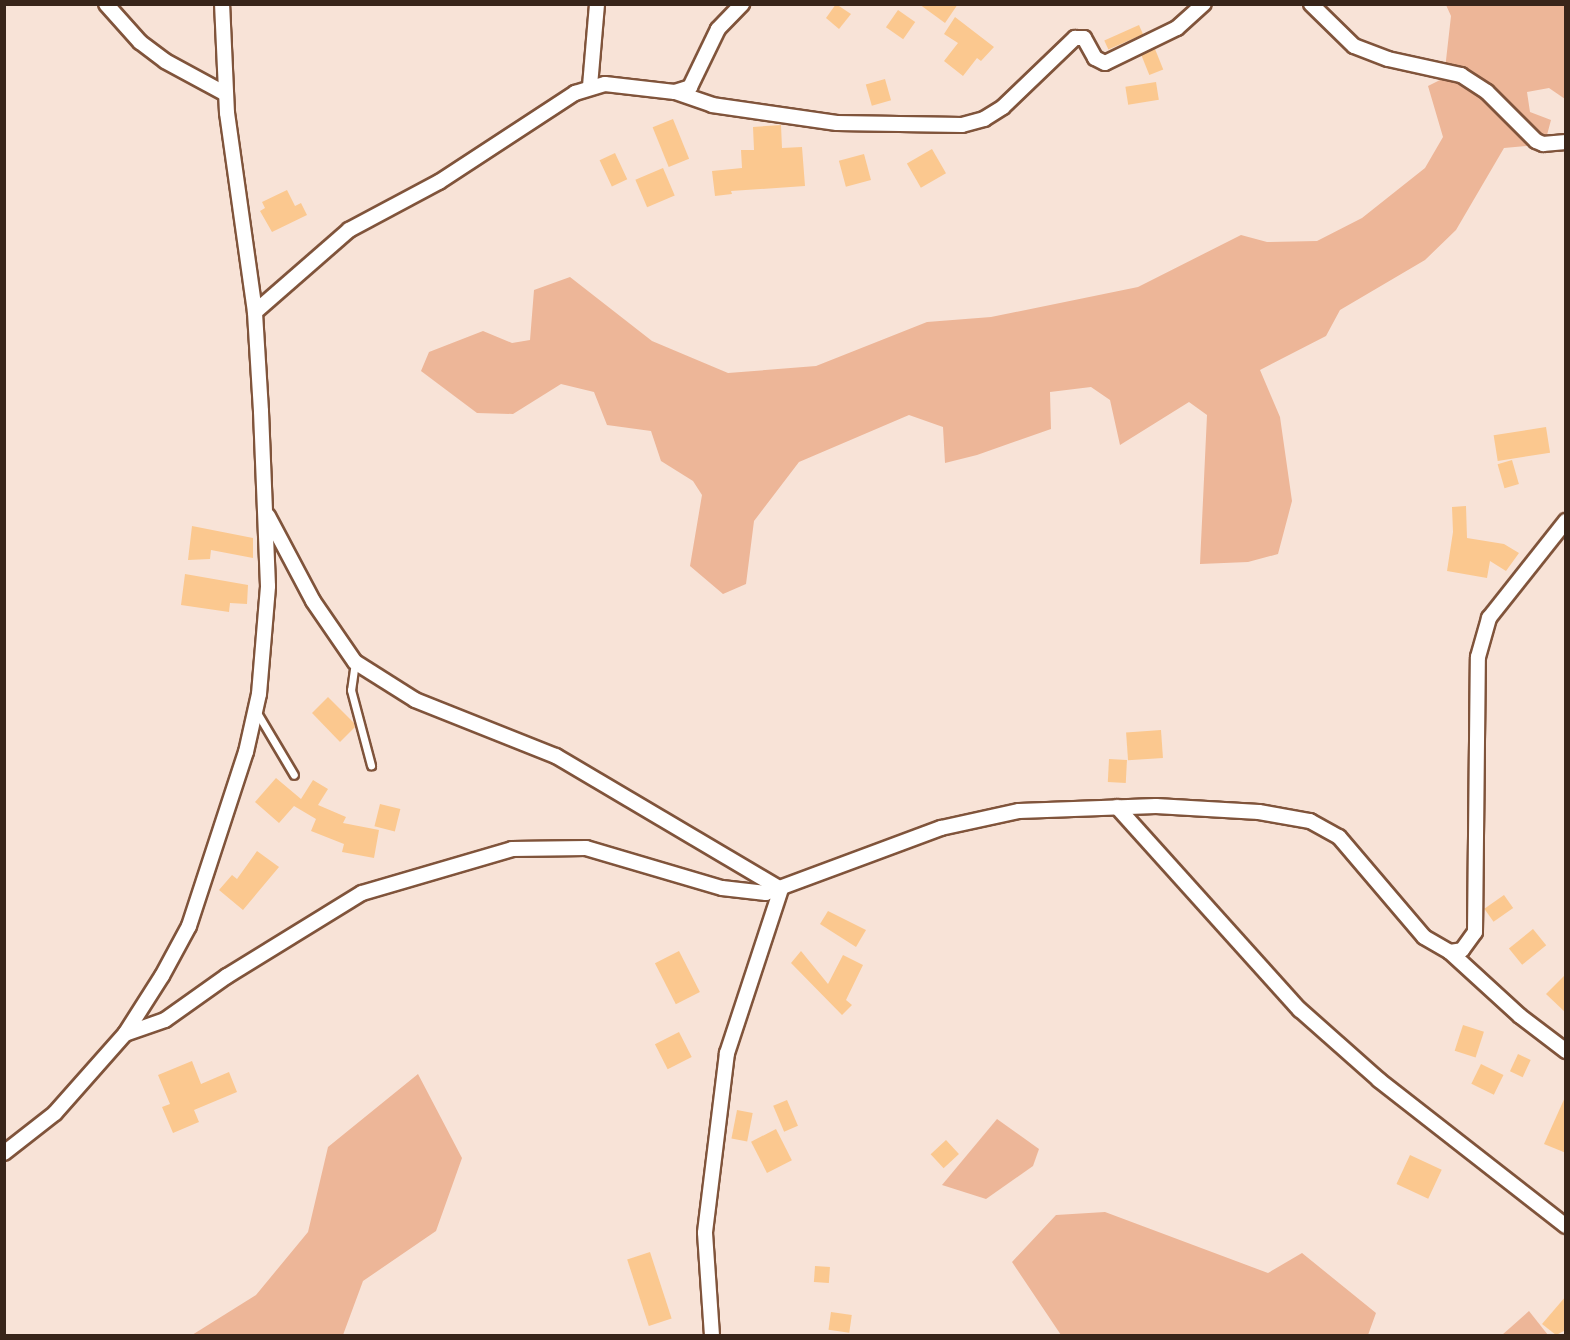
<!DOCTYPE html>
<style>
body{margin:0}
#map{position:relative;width:1570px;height:1340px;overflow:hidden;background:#f8e3d7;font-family:"PT Sans",sans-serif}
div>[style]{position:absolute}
.green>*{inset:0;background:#edb698}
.building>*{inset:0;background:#fbc88f;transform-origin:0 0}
.roads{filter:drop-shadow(2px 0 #80543b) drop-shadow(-2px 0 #80543b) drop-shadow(0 2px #80543b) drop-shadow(0 -2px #80543b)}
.service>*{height:7px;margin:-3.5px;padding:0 3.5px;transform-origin:3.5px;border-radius:3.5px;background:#fff}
.minor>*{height:14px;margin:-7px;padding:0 7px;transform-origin:7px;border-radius:7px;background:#fff}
span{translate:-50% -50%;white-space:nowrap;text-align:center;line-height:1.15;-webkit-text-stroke:4.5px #fdf2ed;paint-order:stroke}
.frame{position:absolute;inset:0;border:6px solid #38251a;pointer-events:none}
</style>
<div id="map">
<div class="green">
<i style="clip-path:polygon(1446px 5px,1565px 5px,1565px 99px,1549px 88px,1527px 92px,1530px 112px,1551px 120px,1547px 135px,1539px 145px,1504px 148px,1456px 230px,1425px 260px,1340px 310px,1326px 336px,1260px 370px,1280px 417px,1292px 501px,1278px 554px,1248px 562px,1200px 564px,1207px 415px,1189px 402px,1120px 445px,1110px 400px,1091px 387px,1050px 392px,1051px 429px,977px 455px,945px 463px,943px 427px,909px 415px,799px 462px,754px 521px,746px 584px,723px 594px,690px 566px,702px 495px,693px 481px,661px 461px,651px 431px,607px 425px,594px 392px,561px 384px,513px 414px,477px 413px,421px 371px,429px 352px,483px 331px,512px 343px,530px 340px,534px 290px,570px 277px,652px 341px,728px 373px,816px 366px,927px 322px,991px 317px,1138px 287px,1241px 235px,1267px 242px,1317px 241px,1362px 218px,1425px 168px,1443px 137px,1428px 86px,1444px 78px,1451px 16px)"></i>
<i style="clip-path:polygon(418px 1074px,462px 1158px,436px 1231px,363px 1281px,343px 1335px,192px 1335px,256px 1295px,308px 1232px,328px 1147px)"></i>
<i style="clip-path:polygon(997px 1119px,1039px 1149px,1033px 1166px,986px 1199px,942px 1185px)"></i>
<i style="clip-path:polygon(1105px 1212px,1268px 1273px,1302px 1253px,1376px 1313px,1368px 1335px,1061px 1335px,1012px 1262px,1056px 1215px)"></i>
<i style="clip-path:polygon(1529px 1311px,1548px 1335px,1502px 1335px)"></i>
</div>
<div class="building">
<i style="clip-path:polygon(836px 4px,851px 14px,839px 29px,826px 18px)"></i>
<i style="clip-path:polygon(919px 4px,958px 4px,945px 23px)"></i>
<i style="left:898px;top:10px;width:21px;height:21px;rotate:35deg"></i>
<i style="clip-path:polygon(955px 17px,994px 47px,981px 61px,977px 58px,963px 76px,944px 61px,958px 43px,944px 34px)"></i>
<i style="left:1139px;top:25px;width:10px;height:38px;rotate:66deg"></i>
<i style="left:1155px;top:49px;width:22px;height:15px;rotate:68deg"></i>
<i style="left:885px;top:79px;width:22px;height:20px;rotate:74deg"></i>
<i style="left:1156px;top:82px;width:18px;height:31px;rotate:81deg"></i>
<i style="left:673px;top:119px;width:43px;height:22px;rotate:68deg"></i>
<i style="clip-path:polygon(781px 125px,782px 148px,802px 147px,805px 186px,731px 191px,732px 194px,715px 196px,712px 171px,742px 168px,741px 150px,754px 150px,753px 127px)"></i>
<i style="left:932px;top:149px;width:28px;height:29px;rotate:60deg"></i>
<i style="left:615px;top:153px;width:29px;height:17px;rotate:65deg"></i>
<i style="left:864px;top:154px;width:27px;height:26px;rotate:75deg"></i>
<i style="left:663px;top:168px;width:30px;height:30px;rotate:67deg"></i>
<i style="clip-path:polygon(287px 190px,295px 206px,301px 203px,307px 215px,272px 232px,260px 211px,265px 208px,262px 202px)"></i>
<i style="left:1546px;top:427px;width:26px;height:53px;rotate:81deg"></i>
<i style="left:1512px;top:460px;width:25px;height:15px;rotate:74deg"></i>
<i style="clip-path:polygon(1466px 506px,1467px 538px,1504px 544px,1519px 553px,1506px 571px,1490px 561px,1487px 578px,1447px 571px,1453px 532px,1452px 507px)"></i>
<i style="clip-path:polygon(192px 526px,253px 538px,253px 558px,211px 550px,210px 559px,188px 560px)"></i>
<i style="clip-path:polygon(185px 574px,248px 585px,247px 604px,230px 603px,229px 612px,181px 605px)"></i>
<i style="clip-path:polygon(328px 697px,354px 723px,355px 727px,340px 742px,312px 713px)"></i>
<i style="left:1161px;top:730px;width:28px;height:35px;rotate:86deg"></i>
<i style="left:1109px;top:759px;width:18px;height:23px;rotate:3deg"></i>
<i style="clip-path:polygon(276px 778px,301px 799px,313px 780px,328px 789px,318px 805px,346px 817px,343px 823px,379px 830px,374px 858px,342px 852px,344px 844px,311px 831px,316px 819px,294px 806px,279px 823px,255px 802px)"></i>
<i style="left:380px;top:804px;width:21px;height:23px;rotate:14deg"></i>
<i style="clip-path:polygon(257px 851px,279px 867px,243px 910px,219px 890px,232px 875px,237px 879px)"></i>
<i style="left:1504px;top:895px;width:16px;height:24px;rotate:55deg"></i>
<i style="clip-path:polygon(828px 911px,866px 930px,856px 947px,820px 924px)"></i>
<i style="left:1533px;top:929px;width:21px;height:31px;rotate:51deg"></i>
<i style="left:679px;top:951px;width:46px;height:27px;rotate:63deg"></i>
<i style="clip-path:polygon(801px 951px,828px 984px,843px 955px,863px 965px,846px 1000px,852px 1005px,842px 1015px,791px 963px)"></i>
<i style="clip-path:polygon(1566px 974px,1566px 1013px,1546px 994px)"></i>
<i style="left:1463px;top:1025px;width:22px;height:27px;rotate:18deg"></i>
<i style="left:679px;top:1032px;width:28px;height:27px;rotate:63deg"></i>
<i style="left:1518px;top:1054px;width:14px;height:19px;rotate:25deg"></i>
<i style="clip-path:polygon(192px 1061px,201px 1084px,229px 1072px,237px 1092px,194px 1110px,199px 1122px,173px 1133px,162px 1107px,170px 1104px,158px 1075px)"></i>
<i style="left:1481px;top:1064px;width:25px;height:22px;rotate:26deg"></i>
<i style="clip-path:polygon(1566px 1095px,1566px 1153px,1544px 1144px)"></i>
<i style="left:787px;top:1100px;width:28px;height:15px;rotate:67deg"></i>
<i style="left:737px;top:1110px;width:16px;height:29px;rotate:11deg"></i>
<i style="left:776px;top:1129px;width:35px;height:28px;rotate:63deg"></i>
<i style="left:946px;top:1140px;width:19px;height:21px;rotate:47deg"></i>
<i style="left:1410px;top:1155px;width:35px;height:32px;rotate:25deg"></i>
<i style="left:650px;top:1252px;width:70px;height:24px;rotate:72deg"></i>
<i style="left:815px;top:1266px;width:15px;height:16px;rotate:4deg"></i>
<i style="clip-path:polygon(1566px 1296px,1566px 1330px,1556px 1335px,1542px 1324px)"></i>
<i style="left:831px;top:1312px;width:21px;height:18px;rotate:8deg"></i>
</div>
<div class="roads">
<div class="service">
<i style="left:355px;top:662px;width:28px;rotate:98deg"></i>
<i style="left:351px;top:690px;width:78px;rotate:75.1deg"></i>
<i style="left:256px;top:711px;width:74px;rotate:59.3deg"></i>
</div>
<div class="minor">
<i style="left:106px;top:4px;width:51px;rotate:48.2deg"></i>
<i style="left:140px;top:42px;width:31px;rotate:37deg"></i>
<i style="left:165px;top:61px;width:69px;rotate:28.4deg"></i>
<i style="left:1311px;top:4px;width:60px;rotate:44.3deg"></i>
<i style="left:1354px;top:46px;width:36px;rotate:21deg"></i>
<i style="left:1388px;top:59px;width:75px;rotate:12.4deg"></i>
<i style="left:1461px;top:75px;width:31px;rotate:33deg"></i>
<i style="left:1487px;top:92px;width:69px;rotate:45deg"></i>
<i style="left:1536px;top:141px;width:8px;rotate:23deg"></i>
<i style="left:1543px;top:144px;width:23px;rotate:-5deg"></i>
<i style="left:590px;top:86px;width:82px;rotate:-85.1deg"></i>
<i style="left:675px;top:92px;width:39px;rotate:19deg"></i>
<i style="left:712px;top:105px;width:126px;rotate:8.2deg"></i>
<i style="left:837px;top:123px;width:125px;rotate:0.9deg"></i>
<i style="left:962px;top:125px;width:23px;rotate:-15deg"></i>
<i style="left:984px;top:119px;width:22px;rotate:-32deg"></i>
<i style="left:1003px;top:107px;width:100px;rotate:-43.8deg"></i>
<i style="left:1075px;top:38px;width:9px"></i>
<i style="left:1084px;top:38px;width:23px;rotate:61deg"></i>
<i style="left:1095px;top:58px;width:11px;rotate:27deg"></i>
<i style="left:1105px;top:63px;width:80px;rotate:-25.9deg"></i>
<i style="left:1177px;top:28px;width:36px;rotate:-42deg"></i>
<i style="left:255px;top:312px;width:125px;rotate:-41.1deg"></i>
<i style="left:349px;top:230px;width:102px;rotate:-28.1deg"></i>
<i style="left:439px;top:182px;width:163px;rotate:-33.2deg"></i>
<i style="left:575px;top:93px;width:31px;rotate:-17deg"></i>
<i style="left:605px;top:84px;width:70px;rotate:6.5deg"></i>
<i style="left:675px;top:92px;width:16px;rotate:-18deg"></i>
<i style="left:690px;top:87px;width:64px;rotate:-64.2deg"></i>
<i style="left:718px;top:29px;width:35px;rotate:-46deg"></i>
<i style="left:268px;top:516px;width:96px;rotate:62.1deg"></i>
<i style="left:313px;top:601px;width:74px;rotate:55.5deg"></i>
<i style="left:355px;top:662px;width:71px;rotate:32.3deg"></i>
<i style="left:415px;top:700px;width:152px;rotate:21.7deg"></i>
<i style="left:556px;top:756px;width:261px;rotate:30.6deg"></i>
<i style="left:781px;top:889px;width:173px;rotate:108.2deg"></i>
<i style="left:727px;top:1053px;width:181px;rotate:97deg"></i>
<i style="left:705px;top:1233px;width:103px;rotate:86.1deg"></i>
<i style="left:1117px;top:807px;width:273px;rotate:48deg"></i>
<i style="left:1300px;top:1010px;width:106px;rotate:41.5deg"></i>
<i style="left:1379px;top:1080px;width:237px;rotate:38deg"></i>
<i style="left:1450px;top:952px;width:95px;rotate:42.4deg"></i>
<i style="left:1520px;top:1016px;width:58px;rotate:37.3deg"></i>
<i style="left:125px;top:1034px;width:42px;rotate:-19.3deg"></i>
<i style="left:165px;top:1020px;width:76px;rotate:-35.4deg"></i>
<i style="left:227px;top:976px;width:158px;rotate:-31.6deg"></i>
<i style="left:362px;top:893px;width:156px;rotate:-16.3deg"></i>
<i style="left:512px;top:849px;width:74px;rotate:-0.8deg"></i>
<i style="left:586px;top:848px;width:142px;rotate:16.4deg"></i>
<i style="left:722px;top:888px;width:44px;rotate:6.5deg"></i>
<i style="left:766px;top:893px;width:187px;rotate:-20.4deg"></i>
<i style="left:941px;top:828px;width:80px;rotate:-12.3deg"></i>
<i style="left:1019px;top:811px;width:137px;rotate:-2.1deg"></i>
<i style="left:1156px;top:806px;width:103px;rotate:3.3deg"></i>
<i style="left:1259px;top:812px;width:52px;rotate:10deg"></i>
<i style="left:1310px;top:821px;width:33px;rotate:29deg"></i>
<i style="left:1339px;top:837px;width:131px;rotate:49.6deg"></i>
<i style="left:1424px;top:937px;width:30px;rotate:30deg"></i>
<i style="left:1450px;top:952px;width:12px;rotate:-9deg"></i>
<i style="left:1462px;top:950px;width:22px;rotate:-54deg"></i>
<i style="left:1475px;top:932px;width:275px;rotate:-89.4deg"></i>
<i style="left:1478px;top:657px;width:41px;rotate:-74.2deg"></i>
<i style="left:1489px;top:618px;width:124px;rotate:-51.6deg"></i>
<i style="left:4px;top:1153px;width:65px;rotate:-38.1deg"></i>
<i style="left:55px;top:1113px;width:106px;rotate:-48.5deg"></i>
<i style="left:125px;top:1034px;width:69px;rotate:-57.5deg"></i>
<i style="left:162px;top:976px;width:57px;rotate:-61.6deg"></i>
<i style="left:189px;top:926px;width:183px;rotate:-71.9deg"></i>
<i style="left:246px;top:752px;width:59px;rotate:-77.4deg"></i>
<i style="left:259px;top:694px;width:108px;rotate:-85.2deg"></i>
<i style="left:268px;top:586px;width:175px;rotate:-92.3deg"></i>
<i style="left:261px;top:411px;width:99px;rotate:-93.5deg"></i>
<i style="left:255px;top:312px;width:201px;rotate:-98deg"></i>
<i style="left:227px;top:113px;width:109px;rotate:-92.6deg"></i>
</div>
</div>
<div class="frame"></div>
</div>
